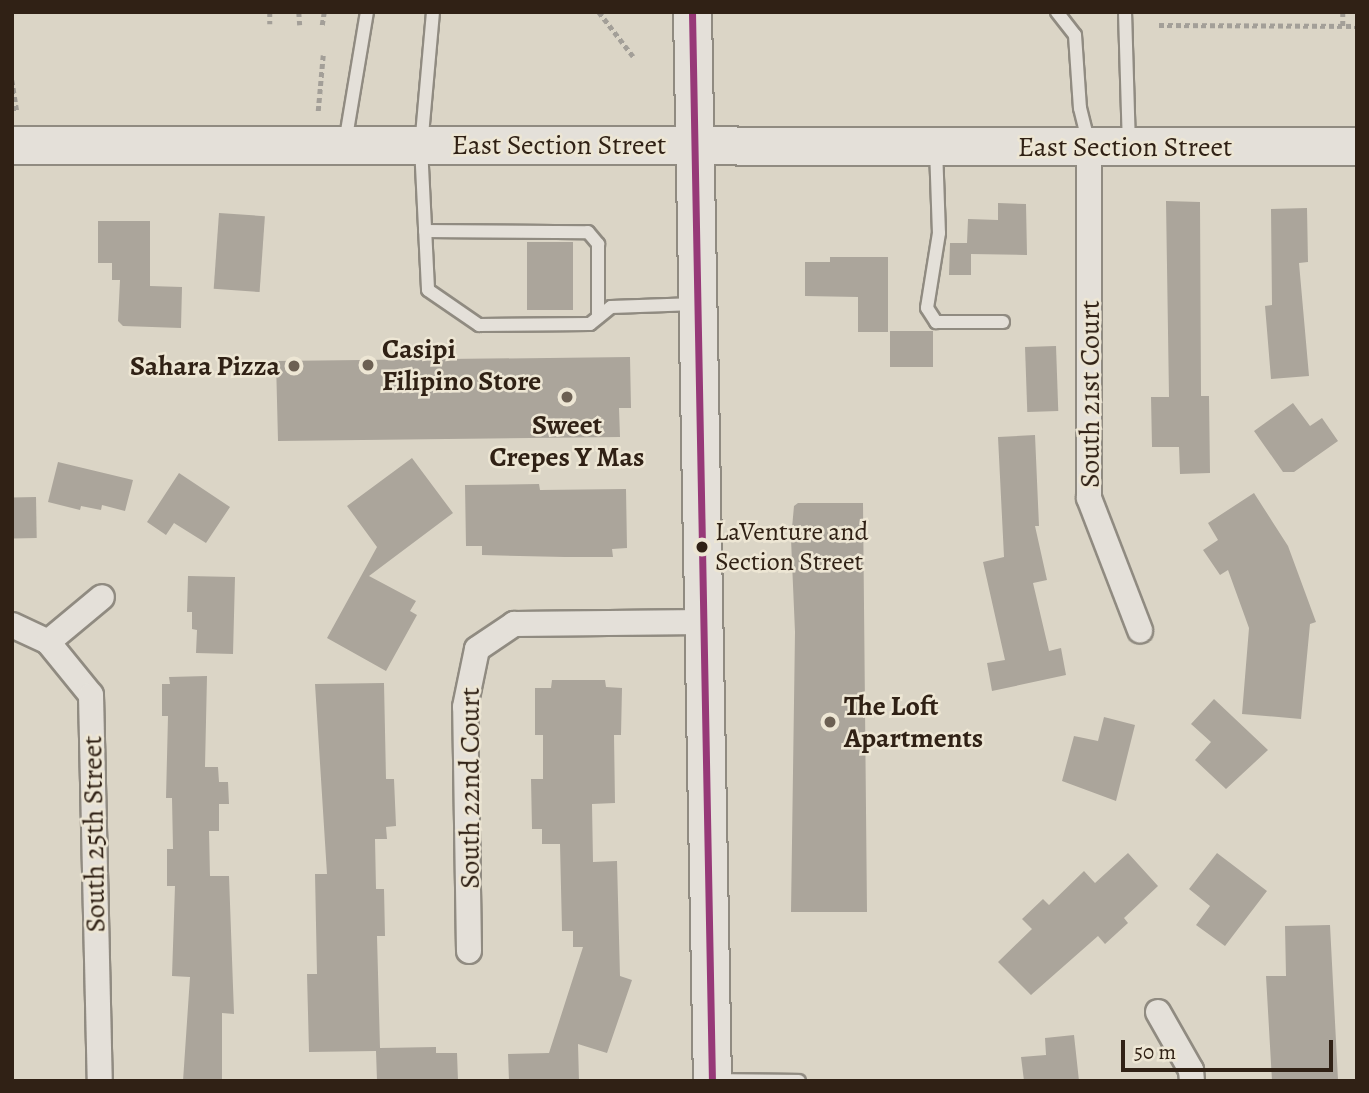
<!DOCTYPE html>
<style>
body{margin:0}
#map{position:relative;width:1369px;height:1093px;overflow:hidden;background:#dbd5c6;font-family:Alegreya,serif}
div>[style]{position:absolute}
.building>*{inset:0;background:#aba59b;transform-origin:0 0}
.path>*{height:4.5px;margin-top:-2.25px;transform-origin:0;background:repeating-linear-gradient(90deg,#a39f98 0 5px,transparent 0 8.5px)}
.roads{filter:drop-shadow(2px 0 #908b81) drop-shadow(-2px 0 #908b81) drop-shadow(0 2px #908b81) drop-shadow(0 -2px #908b81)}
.lane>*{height:12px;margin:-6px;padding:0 6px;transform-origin:6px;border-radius:6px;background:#e4e0d9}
.street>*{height:24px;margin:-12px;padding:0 12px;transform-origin:12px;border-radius:12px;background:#e4e0d9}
.secondary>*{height:37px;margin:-18.5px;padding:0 18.5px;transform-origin:18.5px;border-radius:18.5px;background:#e4e0d9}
.bus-1>*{height:7px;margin:-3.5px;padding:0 3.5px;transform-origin:3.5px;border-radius:3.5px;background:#973978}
.dots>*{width:19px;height:19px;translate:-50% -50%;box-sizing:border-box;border:4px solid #ede6d4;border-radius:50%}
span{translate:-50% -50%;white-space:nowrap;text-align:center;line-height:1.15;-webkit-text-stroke:5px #ede6d4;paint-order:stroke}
.bus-label{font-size:26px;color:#302115}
.left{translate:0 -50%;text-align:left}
.street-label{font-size:28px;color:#302115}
.poi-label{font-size:28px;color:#302115;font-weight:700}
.right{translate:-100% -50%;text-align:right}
.frame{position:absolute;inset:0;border:14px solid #302115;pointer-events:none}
.scale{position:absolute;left:1121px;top:1040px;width:212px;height:32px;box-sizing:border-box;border:4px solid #302115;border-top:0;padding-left:9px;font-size:21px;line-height:24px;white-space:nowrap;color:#302115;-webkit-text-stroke:5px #ede6d4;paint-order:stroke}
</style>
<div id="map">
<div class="building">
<i style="clip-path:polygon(1166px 201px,1200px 202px,1201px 396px,1209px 396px,1210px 473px,1180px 474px,1179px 447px,1152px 447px,1151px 397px,1169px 397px)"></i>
<i style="clip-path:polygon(998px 203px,1026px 204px,1027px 255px,971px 254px,971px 275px,949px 275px,950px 243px,967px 243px,968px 219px,998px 220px)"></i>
<i style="clip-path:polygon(1307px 208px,1308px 262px,1299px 263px,1309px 376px,1271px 379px,1265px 306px,1272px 305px,1271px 209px)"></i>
<i style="left:219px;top:213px;width:46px;height:76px;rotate:4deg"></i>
<i style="clip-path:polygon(98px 221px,150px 221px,150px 286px,182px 287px,181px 328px,123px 326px,118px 321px,120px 280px,112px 280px,112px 263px,98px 263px)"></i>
<i style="left:527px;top:242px;width:46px;height:68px"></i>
<i style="clip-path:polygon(830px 257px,888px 257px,888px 332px,858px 332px,858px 297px,805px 296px,805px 262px,830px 262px)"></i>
<i style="left:890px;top:331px;width:43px;height:36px"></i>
<i style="left:1056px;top:346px;width:65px;height:31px;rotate:88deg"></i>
<i style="clip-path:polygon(630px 357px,631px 408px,619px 408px,620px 437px,278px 441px,276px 361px)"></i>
<i style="clip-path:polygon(1293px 403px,1310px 426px,1322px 418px,1338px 441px,1294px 472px,1283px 472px,1254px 431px)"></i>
<i style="clip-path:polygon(1035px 435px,1039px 526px,1035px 526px,1047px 580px,1033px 583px,1049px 651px,1061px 648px,1066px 675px,992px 691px,987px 663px,1005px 660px,983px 562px,1004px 557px,998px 437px)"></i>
<i style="clip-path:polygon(412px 458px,453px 513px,369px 576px,416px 601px,410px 611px,417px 615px,386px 671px,327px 638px,377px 547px,347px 506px)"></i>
<i style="clip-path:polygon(58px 462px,133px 480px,125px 511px,102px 505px,101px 510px,81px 506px,80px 510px,48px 502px)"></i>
<i style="clip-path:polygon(179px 473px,230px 507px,206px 543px,174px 523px,166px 535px,147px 522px)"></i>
<i style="clip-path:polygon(539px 484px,540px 490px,626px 489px,627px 548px,612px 549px,613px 557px,565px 557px,482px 555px,482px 546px,466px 546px,465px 485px)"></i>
<i style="clip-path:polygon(1254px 493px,1288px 546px,1316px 622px,1310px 624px,1301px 719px,1242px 714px,1249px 628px,1228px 570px,1220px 575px,1203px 550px,1218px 540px,1208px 523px)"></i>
<i style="left:36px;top:497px;width:41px;height:24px;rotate:89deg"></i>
<i style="clip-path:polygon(798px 503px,863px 503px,867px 912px,791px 912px,795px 632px,791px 539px,794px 506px)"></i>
<i style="clip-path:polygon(188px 576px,235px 577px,233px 654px,196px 653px,197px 630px,192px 629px,192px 612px,187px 612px)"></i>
<i style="clip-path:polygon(207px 676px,205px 767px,218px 767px,219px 782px,228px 782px,229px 804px,219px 804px,219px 831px,209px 831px,210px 876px,229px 876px,234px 1014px,222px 1013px,222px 1081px,183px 1081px,190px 977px,172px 976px,175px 886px,167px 886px,167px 849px,173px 849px,172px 798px,166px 798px,168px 716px,162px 716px,162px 684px,170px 684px,169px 677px)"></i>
<i style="clip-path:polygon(552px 680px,605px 680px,606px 687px,622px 688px,621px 735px,614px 735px,615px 803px,592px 804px,593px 862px,617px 861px,620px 976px,632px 980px,607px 1053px,578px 1044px,579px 1081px,509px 1081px,508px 1054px,549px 1053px,583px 947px,573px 947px,573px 931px,562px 931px,560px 844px,542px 844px,542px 829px,532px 829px,531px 779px,543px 779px,543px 735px,535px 735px,535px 688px,551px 688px)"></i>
<i style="clip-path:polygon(384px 683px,386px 779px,394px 779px,396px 826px,386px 827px,387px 839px,375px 839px,376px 889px,384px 889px,385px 936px,377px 936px,380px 1048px,436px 1047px,436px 1053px,457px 1053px,458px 1081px,377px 1081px,376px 1051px,309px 1052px,307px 974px,317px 974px,315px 874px,327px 874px,315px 684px)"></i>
<i style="clip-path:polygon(1214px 699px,1268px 750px,1226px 789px,1195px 760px,1211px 742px,1191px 724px)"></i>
<i style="clip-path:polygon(1104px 717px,1135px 725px,1116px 801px,1062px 781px,1074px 736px,1098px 741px)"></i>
<i style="clip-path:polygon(1128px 853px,1158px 886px,1124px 918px,1128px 923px,1105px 944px,1098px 936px,1031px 995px,998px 962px,1032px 929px,1022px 919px,1043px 899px,1049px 905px,1084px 871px,1095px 883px)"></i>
<i style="clip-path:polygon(1217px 853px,1267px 891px,1225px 946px,1196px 925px,1210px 906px,1189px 889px)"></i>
<i style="clip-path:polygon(1330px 925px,1338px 1080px,1272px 1081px,1266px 976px,1286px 976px,1285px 926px)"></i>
<i style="clip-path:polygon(1074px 1035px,1079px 1081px,1024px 1081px,1021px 1057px,1046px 1055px,1045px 1038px)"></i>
</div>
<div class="path">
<i style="left:270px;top:12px;width:12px;rotate:90deg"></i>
<i style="left:299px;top:12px;width:13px;rotate:86deg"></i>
<i style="left:599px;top:12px;width:56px;rotate:52.3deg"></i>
<i style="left:1343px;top:12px;width:14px;rotate:90deg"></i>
<i style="left:322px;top:25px;width:13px;rotate:-81deg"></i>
<i style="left:1159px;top:25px;width:198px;rotate:0.3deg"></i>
<i style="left:12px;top:80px;width:33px;rotate:81deg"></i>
<i style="left:318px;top:111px;width:56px;rotate:-84.9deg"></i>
</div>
<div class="roads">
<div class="lane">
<i style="left:433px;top:12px;width:135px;rotate:95.1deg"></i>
<i style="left:421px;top:146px;width:144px;rotate:87.2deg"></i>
<i style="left:428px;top:290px;width:62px;rotate:34.5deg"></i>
<i style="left:479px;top:325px;width:111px;rotate:-0.5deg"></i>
<i style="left:590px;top:324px;width:27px;rotate:-39deg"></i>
<i style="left:611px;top:307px;width:85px;rotate:-2deg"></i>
<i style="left:1057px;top:12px;width:29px;rotate:52deg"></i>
<i style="left:1075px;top:35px;width:73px;rotate:86.1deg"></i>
<i style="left:1080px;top:108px;width:34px;rotate:76deg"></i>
<i style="left:1125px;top:12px;width:131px;rotate:88.3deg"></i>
<i style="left:345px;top:143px;width:133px;rotate:-80.5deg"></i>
<i style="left:936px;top:148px;width:85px;rotate:88deg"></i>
<i style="left:939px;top:233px;width:76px;rotate:99.1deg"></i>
<i style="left:927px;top:308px;width:17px;rotate:57deg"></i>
<i style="left:936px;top:322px;width:67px"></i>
<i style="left:425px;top:231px;width:163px;rotate:0.4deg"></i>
<i style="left:588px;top:232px;width:16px;rotate:50deg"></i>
<i style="left:598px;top:244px;width:73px;rotate:90deg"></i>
<i style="left:713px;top:1080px;width:86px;rotate:0.7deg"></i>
</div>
<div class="street">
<i style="left:1089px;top:147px;width:351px;rotate:90deg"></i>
<i style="left:1089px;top:498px;width:142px;rotate:68.9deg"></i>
<i style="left:12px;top:625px;width:40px;rotate:25deg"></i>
<i style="left:48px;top:642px;width:68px;rotate:50.9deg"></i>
<i style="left:91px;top:695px;width:386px;rotate:88.7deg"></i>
<i style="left:48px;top:642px;width:70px;rotate:-39.8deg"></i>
<i style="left:469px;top:951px;width:244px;rotate:-90.9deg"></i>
<i style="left:465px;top:707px;width:59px;rotate:-78.3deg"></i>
<i style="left:477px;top:649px;width:45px;rotate:-34deg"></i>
<i style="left:514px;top:624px;width:189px;rotate:-0.6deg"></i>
<i style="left:1158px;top:1012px;width:67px;rotate:60.4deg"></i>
<i style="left:1191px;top:1070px;width:11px;rotate:85deg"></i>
</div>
<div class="secondary">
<i style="left:692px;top:12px;width:1069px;rotate:88.93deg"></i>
<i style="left:12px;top:145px;width:1345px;rotate:0.04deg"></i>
</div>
</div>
<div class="bus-1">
<i style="left:692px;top:12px;width:1069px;rotate:88.93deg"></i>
</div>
<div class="dots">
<i style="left:368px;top:365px;background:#6c6053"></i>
<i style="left:294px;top:366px;background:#6c6053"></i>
<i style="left:567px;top:397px;background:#6c6053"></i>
<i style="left:702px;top:547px;background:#302115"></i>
<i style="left:830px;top:722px;background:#6c6053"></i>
</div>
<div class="bus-label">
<span class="left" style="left:715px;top:547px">LaVenture and<br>Section Street</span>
</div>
<div class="street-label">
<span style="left:559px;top:145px">East Section Street</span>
<span style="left:1125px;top:147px">East Section Street</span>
<span style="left:1090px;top:394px;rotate:-90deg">South 21st Court</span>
<span style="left:470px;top:788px;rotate:-90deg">South 22nd Court</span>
<span style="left:94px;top:834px;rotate:-91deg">South 25th Street</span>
</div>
<div class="poi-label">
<span class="left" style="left:382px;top:365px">Casipi<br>Filipino Store</span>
<span class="right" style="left:280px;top:366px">Sahara Pizza</span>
<span style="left:567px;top:441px">Sweet<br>Crepes Y Mas</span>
<span class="left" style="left:844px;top:722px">The Loft<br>Apartments</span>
</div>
<div class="frame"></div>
<div class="scale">50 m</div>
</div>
